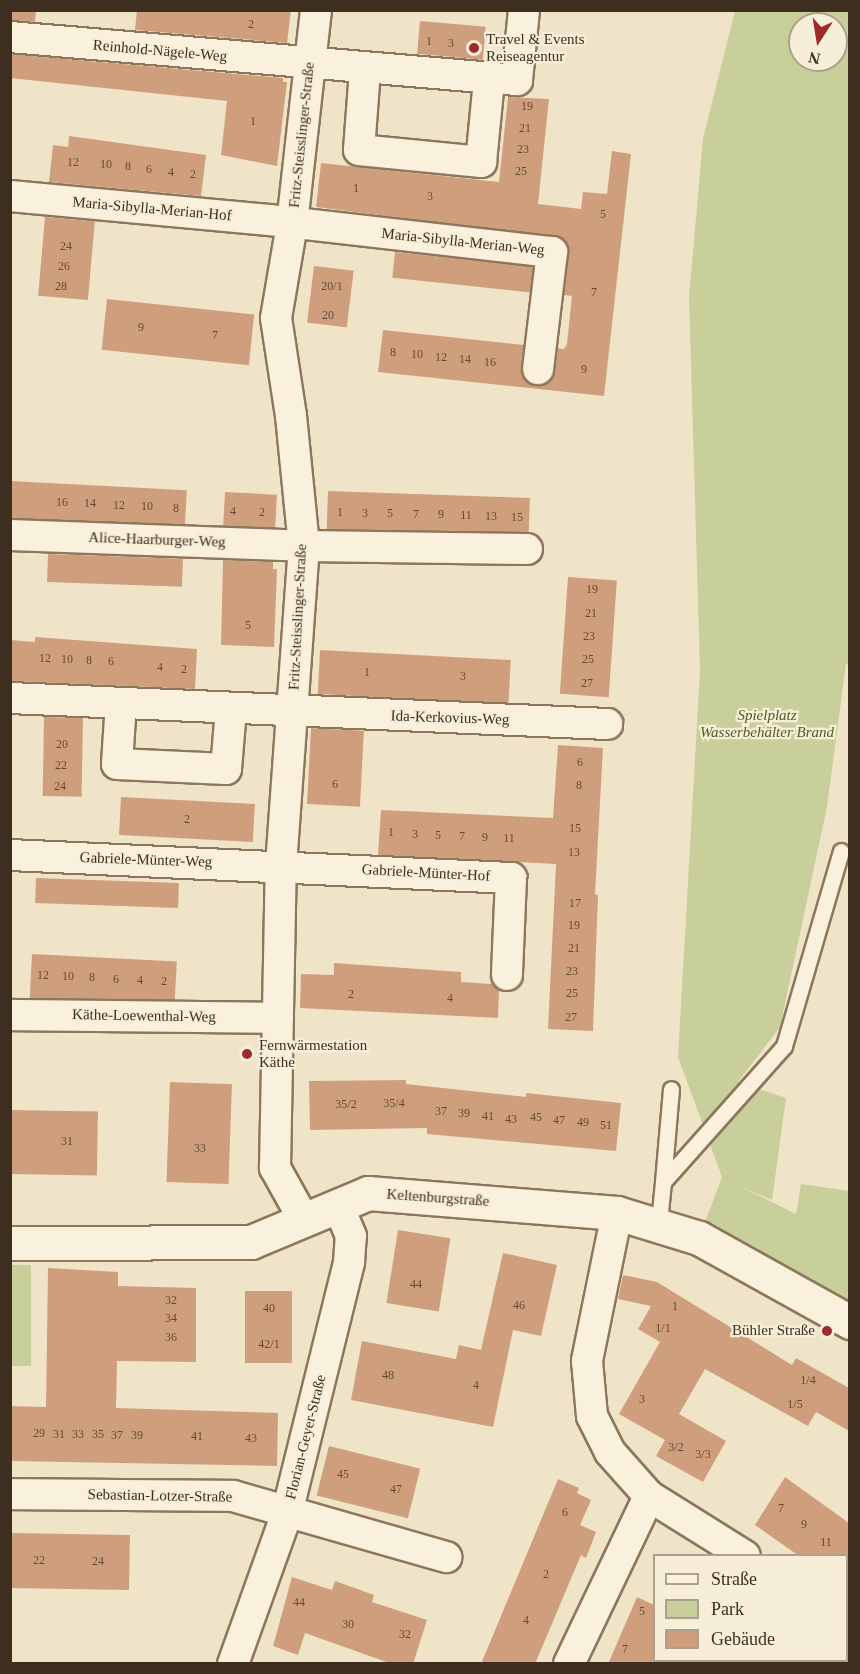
<!DOCTYPE html>
<meta charset="utf-8">
<style>
body{margin:0}
#map{position:relative;width:860px;height:1674px;overflow:hidden;background:#f0e4c8;font-family:"Times New Roman",serif}
div>[style]{position:absolute}
.green>*{inset:0;background:#c9cf9b;transform-origin:0 0}
.building>*{inset:0;background:#cf9f7d;transform-origin:0 0}
.roads{filter:drop-shadow(2px 0 #8d765c) drop-shadow(-2px 0 #8d765c) drop-shadow(0 2px #8d765c) drop-shadow(0 -2px #8d765c)}
.service>*{height:15px;margin:-7.5px;padding:0 7.5px;transform-origin:7.5px;border-radius:7.5px;background:#faf1dc}
.minor>*{height:30px;margin:-15px;padding:0 15px;transform-origin:15px;border-radius:15px;background:#faf1dc}
.tertiary>*{height:33px;margin:-16.5px;padding:0 16.5px;transform-origin:16.5px;border-radius:16.5px;background:#faf1dc}
.dots>*{width:16px;height:16px;translate:-50% -50%;box-sizing:border-box;border:3px solid #f7eed8;border-radius:50%}
span{translate:-50% -50%;white-space:nowrap;text-align:center;line-height:1.15;-webkit-text-stroke:4.5px #f7eed8;paint-order:stroke}
.number-label{font-size:12px;color:#624a37}
.number-label span{-webkit-text-stroke-width:0}
.poi-label{font-size:15px;color:#3d2e20}
.left{translate:0 -50%;text-align:left}
.right{translate:-100% -50%;text-align:right}
.street-label{font-size:15px;color:#3d2e20}
.park-label{font-size:15px;color:#4d5a26;font-style:italic}
.frame{position:absolute;inset:0;border:12px solid #3d2e20;pointer-events:none}
.legend{position:absolute;left:653px;top:1554px;width:195px;height:108px;box-sizing:border-box;background:#f7eed8;border:2px solid #ada18e;margin:0;padding:8px 10px;list-style:none;font-size:18px;color:#3d2e20}
.legend li{display:flex;align-items:center;gap:12px;height:30px}
.legend b{width:30px;border:2px solid #ada18e}
.north{position:absolute;left:788px;top:12px;width:60px;height:60px;box-sizing:border-box;background:#f7eed8;border:2px solid #ada18e;border-radius:50%;rotate:192deg;font-size:16px;font-weight:700;line-height:24px;text-align:center;color:#3d2e20}
.north::after{content:'';display:block;margin:auto;width:21px;height:27px;background:#9e2a2b;clip-path:polygon(50% 0,100% 100%,50% 72%,0 100%)}
</style>
<div id="map">
<div class="green">
<i style="clip-path:polygon(evenodd,735px 11px,849px 11px,849px 665px,846px 664px,827px 807px,780px 1027px,738px 1082px,786px 1098px,772px 1200px,741px 1187px,796px 1214px,801px 1184px,849px 1191px,849px 1322px,699px 1238px,722px 1177px,678px 1057px,700px 671px,689px 297px,703px 138px,735px 11px,800px 24px,836px 24px,836px 60px,800px 60px,800px 24px)"></i>
<i style="left:11px;top:1265px;width:20px;height:101px"></i>
</div>
<div class="building">
<i style="clip-path:polygon(10px 10px,36px 10px,35px 22px,10px 20px)"></i>
<i style="clip-path:polygon(137px 10px,291px 10px,287px 43px,135px 30px)"></i>
<i style="left:420px;top:21px;width:66px;height:33px;rotate:5deg"></i>
<i style="clip-path:polygon(10px 54px,283px 78px,283px 82px,287px 82px,277px 166px,221px 155px,227px 101px,10px 78px)"></i>
<i style="clip-path:polygon(508px 97px,549px 99px,538px 204px,581px 209px,583px 192px,607px 194px,612px 151px,631px 154px,604px 396px,378px 372px,383px 330px,524px 345px,522px 376px,535px 386px,545px 385px,555px 372px,558px 348px,564px 349px,567px 344px,572px 296px,564px 295px,569px 253px,562px 238px,316px 207px,321px 163px,499px 182px)"></i>
<i style="clip-path:polygon(69px 136px,206px 155px,201px 196px,49px 182px,53px 145px,68px 147px)"></i>
<i style="left:45px;top:217px;width:50px;height:79px;rotate:5deg"></i>
<i style="left:395px;top:252px;width:139px;height:26px;rotate:6deg"></i>
<i style="left:314px;top:266px;width:40px;height:57px;rotate:7deg"></i>
<i style="left:107px;top:299px;width:148px;height:51px;rotate:6deg"></i>
<i style="left:10px;top:481px;width:177px;height:37px;rotate:3deg"></i>
<i style="left:328px;top:491px;width:202px;height:38px;rotate:2deg"></i>
<i style="left:225px;top:492px;width:52px;height:34px;rotate:3deg"></i>
<i style="left:48px;top:554px;width:135px;height:28px;rotate:2deg"></i>
<i style="clip-path:polygon(223px 560px,273px 562px,273px 569px,277px 569px,274px 647px,221px 645px)"></i>
<i style="left:568px;top:577px;width:49px;height:117px;rotate:4deg"></i>
<i style="clip-path:polygon(35px 637px,197px 649px,195px 689px,10px 681px,10px 640px,35px 642px)"></i>
<i style="left:320px;top:650px;width:191px;height:44px;rotate:3deg"></i>
<i style="left:44px;top:717px;width:39px;height:79px;rotate:1deg"></i>
<i style="left:311px;top:728px;width:53px;height:76px;rotate:3deg"></i>
<i style="clip-path:polygon(558px 745px,603px 748px,595px 894px,598px 895px,593px 1031px,548px 1029px,556px 864px,378px 855px,381px 810px,553px 818px)"></i>
<i style="left:121px;top:797px;width:134px;height:38px;rotate:3deg"></i>
<i style="left:36px;top:878px;width:143px;height:25px;rotate:2deg"></i>
<i style="left:32px;top:954px;width:145px;height:44px;rotate:3deg"></i>
<i style="clip-path:polygon(334px 963px,461px 972px,461px 982px,492px 984px,499px 990px,498px 1018px,300px 1008px,301px 974px,334px 975px)"></i>
<i style="clip-path:polygon(406px 1080px,406px 1084px,526px 1097px,526px 1093px,621px 1103px,616px 1151px,427px 1134px,427px 1128px,310px 1130px,309px 1081px)"></i>
<i style="left:170px;top:1082px;width:62px;height:100px;rotate:2deg"></i>
<i style="left:10px;top:1110px;width:88px;height:64px;rotate:1deg"></i>
<i style="left:398px;top:1230px;width:53px;height:74px;rotate:9deg"></i>
<i style="clip-path:polygon(503px 1253px,557px 1265px,541px 1336px,513px 1330px,493px 1427px,351px 1400px,362px 1341px,456px 1359px,459px 1345px,481px 1350px)"></i>
<i style="clip-path:polygon(48px 1268px,118px 1272px,118px 1286px,196px 1288px,196px 1362px,117px 1361px,116px 1408px,278px 1413px,277px 1466px,10px 1461px,10px 1406px,46px 1407px)"></i>
<i style="clip-path:polygon(623px 1275px,657px 1282px,792px 1365px,796px 1358px,849px 1388px,849px 1431px,816px 1412px,808px 1426px,705px 1369px,679px 1414px,726px 1441px,703px 1482px,656px 1456px,665px 1440px,619px 1414px,660px 1342px,638px 1329px,651px 1306px,618px 1299px)"></i>
<i style="left:245px;top:1291px;width:47px;height:72px"></i>
<i style="left:329px;top:1446px;width:94px;height:51px;rotate:14deg"></i>
<i style="clip-path:polygon(785px 1477px,849px 1523px,849px 1556px,799px 1556px,755px 1525px)"></i>
<i style="clip-path:polygon(558px 1479px,579px 1488px,577px 1493px,591px 1500px,580px 1525px,596px 1532px,586px 1558px,581px 1555px,535px 1664px,481px 1664px)"></i>
<i style="left:10px;top:1533px;width:120px;height:55px;rotate:1deg"></i>
<i style="clip-path:polygon(292px 1577px,332px 1590px,335px 1581px,374px 1595px,372px 1602px,427px 1620px,413px 1664px,392px 1664px,305px 1633px,298px 1655px,273px 1646px)"></i>
<i style="clip-path:polygon(637px 1597px,654px 1605px,654px 1664px,608px 1664px)"></i>
</div>
<div class="roads">
<div class="service">
<i style="left:663px;top:1182px;width:93px;rotate:-85.1deg"></i>
<i style="left:659px;top:1222px;width:40px;rotate:-84.3deg"></i>
<i style="left:663px;top:1182px;width:182px;rotate:-48.3deg"></i>
<i style="left:784px;top:1046px;width:203px;rotate:-73.7deg"></i>
</div>
<div class="minor">
<i style="left:10px;top:37px;width:509px;rotate:4.85deg"></i>
<i style="left:517px;top:80px;width:70px;rotate:-84.3deg"></i>
<i style="left:365px;top:70px;width:80px;rotate:94.3deg"></i>
<i style="left:359px;top:150px;width:123px;rotate:5.6deg"></i>
<i style="left:481px;top:162px;width:82px;rotate:-84.4deg"></i>
<i style="left:10px;top:196px;width:261px;rotate:5.3deg"></i>
<i style="left:270px;top:220px;width:284px;rotate:6.5deg"></i>
<i style="left:552px;top:252px;width:118px;rotate:96.8deg"></i>
<i style="left:10px;top:535px;width:294px;rotate:2.1deg"></i>
<i style="left:304px;top:546px;width:223px;rotate:0.8deg"></i>
<i style="left:10px;top:698px;width:598px;rotate:2.49deg"></i>
<i style="left:121px;top:703px;width:61px;rotate:93.8deg"></i>
<i style="left:117px;top:764px;width:109px;rotate:2.6deg"></i>
<i style="left:226px;top:769px;width:60px;rotate:-85.2deg"></i>
<i style="left:10px;top:855px;width:502px;rotate:2.63deg"></i>
<i style="left:511px;top:878px;width:97px;rotate:92.4deg"></i>
<i style="left:10px;top:1015px;width:268px;rotate:0.6deg"></i>
<i style="left:617px;top:1213px;width:151px;rotate:101.5deg"></i>
<i style="left:587px;top:1361px;width:55px;rotate:84.8deg"></i>
<i style="left:592px;top:1416px;width:40px;rotate:63.4deg"></i>
<i style="left:610px;top:1452px;width:59px;rotate:48.4deg"></i>
<i style="left:649px;top:1496px;width:113px;rotate:32deg"></i>
<i style="left:304px;top:1220px;width:60px;rotate:-119.1deg"></i>
<i style="left:275px;top:1168px;width:302px;rotate:-88.9deg"></i>
<i style="left:281px;top:866px;width:321px;rotate:-85.9deg"></i>
<i style="left:304px;top:546px;width:131px;rotate:-95.7deg"></i>
<i style="left:291px;top:416px;width:99px;rotate:-98.7deg"></i>
<i style="left:276px;top:318px;width:95px;rotate:-80.3deg"></i>
<i style="left:292px;top:224px;width:215px;rotate:-83.6deg"></i>
<i style="left:10px;top:1494px;width:223px;rotate:0.5deg"></i>
<i style="left:233px;top:1496px;width:222px;rotate:16deg"></i>
<i style="left:846px;top:1627px;width:4px;rotate:27deg"></i>
<i style="left:233px;top:1664px;width:160px;rotate:-70.3deg"></i>
<i style="left:287px;top:1513px;width:259px;rotate:-76.1deg"></i>
<i style="left:349px;top:1262px;width:26px;rotate:-86deg"></i>
<i style="left:351px;top:1236px;width:33px;rotate:-113deg"></i>
<i style="left:569px;top:1664px;width:186px;rotate:-64.5deg"></i>
</div>
<div class="tertiary">
<i style="left:10px;top:1243px;width:241px;rotate:-0.2deg"></i>
<i style="left:251px;top:1242px;width:127px;rotate:-22.7deg"></i>
<i style="left:368px;top:1193px;width:250px;rotate:4.6deg"></i>
<i style="left:617px;top:1213px;width:86px;rotate:17deg"></i>
<i style="left:699px;top:1238px;width:173px;rotate:29.1deg"></i>
</div>
</div>
<div class="dots">
<i style="left:474px;top:48px;background:#9e2a2b"></i>
<i style="left:247px;top:1054px;background:#9e2a2b"></i>
<i style="left:827px;top:1331px;background:#9e2a2b"></i>
</div>
<div class="number-label">
<span style="left:251px;top:25px">2</span>
<span style="left:429px;top:42px">1</span>
<span style="left:451px;top:44px">3</span>
<span style="left:527px;top:107px">19</span>
<span style="left:253px;top:122px">1</span>
<span style="left:525px;top:129px">21</span>
<span style="left:523px;top:150px">23</span>
<span style="left:73px;top:163px">12</span>
<span style="left:106px;top:165px">10</span>
<span style="left:128px;top:167px">8</span>
<span style="left:149px;top:170px">6</span>
<span style="left:521px;top:172px">25</span>
<span style="left:171px;top:173px">4</span>
<span style="left:193px;top:175px">2</span>
<span style="left:356px;top:189px">1</span>
<span style="left:430px;top:197px">3</span>
<span style="left:603px;top:215px">5</span>
<span style="left:66px;top:247px">24</span>
<span style="left:64px;top:267px">26</span>
<span style="left:61px;top:287px">28</span>
<span style="left:332px;top:287px">20/1</span>
<span style="left:594px;top:293px">7</span>
<span style="left:328px;top:316px">20</span>
<span style="left:141px;top:328px">9</span>
<span style="left:215px;top:336px">7</span>
<span style="left:393px;top:353px">8</span>
<span style="left:417px;top:355px">10</span>
<span style="left:441px;top:358px">12</span>
<span style="left:465px;top:360px">14</span>
<span style="left:490px;top:363px">16</span>
<span style="left:584px;top:370px">9</span>
<span style="left:62px;top:503px">16</span>
<span style="left:90px;top:504px">14</span>
<span style="left:119px;top:506px">12</span>
<span style="left:147px;top:507px">10</span>
<span style="left:176px;top:509px">8</span>
<span style="left:233px;top:512px">4</span>
<span style="left:262px;top:513px">2</span>
<span style="left:340px;top:513px">1</span>
<span style="left:365px;top:514px">3</span>
<span style="left:390px;top:514px">5</span>
<span style="left:416px;top:515px">7</span>
<span style="left:441px;top:515px">9</span>
<span style="left:466px;top:516px">11</span>
<span style="left:491px;top:517px">13</span>
<span style="left:517px;top:518px">15</span>
<span style="left:592px;top:590px">19</span>
<span style="left:591px;top:614px">21</span>
<span style="left:248px;top:626px">5</span>
<span style="left:589px;top:637px">23</span>
<span style="left:45px;top:659px">12</span>
<span style="left:67px;top:660px">10</span>
<span style="left:588px;top:660px">25</span>
<span style="left:89px;top:661px">8</span>
<span style="left:111px;top:662px">6</span>
<span style="left:160px;top:668px">4</span>
<span style="left:184px;top:670px">2</span>
<span style="left:367px;top:673px">1</span>
<span style="left:463px;top:677px">3</span>
<span style="left:587px;top:684px">27</span>
<span style="left:62px;top:745px">20</span>
<span style="left:580px;top:763px">6</span>
<span style="left:61px;top:766px">22</span>
<span style="left:335px;top:785px">6</span>
<span style="left:579px;top:786px">8</span>
<span style="left:60px;top:787px">24</span>
<span style="left:187px;top:820px">2</span>
<span style="left:575px;top:829px">15</span>
<span style="left:391px;top:833px">1</span>
<span style="left:415px;top:835px">3</span>
<span style="left:438px;top:836px">5</span>
<span style="left:462px;top:837px">7</span>
<span style="left:485px;top:838px">9</span>
<span style="left:509px;top:839px">11</span>
<span style="left:574px;top:853px">13</span>
<span style="left:575px;top:904px">17</span>
<span style="left:574px;top:926px">19</span>
<span style="left:574px;top:949px">21</span>
<span style="left:572px;top:972px">23</span>
<span style="left:43px;top:976px">12</span>
<span style="left:68px;top:977px">10</span>
<span style="left:92px;top:978px">8</span>
<span style="left:116px;top:980px">6</span>
<span style="left:140px;top:981px">4</span>
<span style="left:164px;top:982px">2</span>
<span style="left:572px;top:994px">25</span>
<span style="left:351px;top:995px">2</span>
<span style="left:450px;top:999px">4</span>
<span style="left:571px;top:1018px">27</span>
<span style="left:394px;top:1104px">35/4</span>
<span style="left:346px;top:1105px">35/2</span>
<span style="left:441px;top:1112px">37</span>
<span style="left:464px;top:1114px">39</span>
<span style="left:488px;top:1117px">41</span>
<span style="left:536px;top:1118px">45</span>
<span style="left:511px;top:1120px">43</span>
<span style="left:559px;top:1121px">47</span>
<span style="left:583px;top:1123px">49</span>
<span style="left:606px;top:1126px">51</span>
<span style="left:67px;top:1142px">31</span>
<span style="left:200px;top:1149px">33</span>
<span style="left:416px;top:1285px">44</span>
<span style="left:171px;top:1301px">32</span>
<span style="left:519px;top:1306px">46</span>
<span style="left:675px;top:1307px">1</span>
<span style="left:269px;top:1309px">40</span>
<span style="left:171px;top:1319px">34</span>
<span style="left:663px;top:1329px">1/1</span>
<span style="left:171px;top:1338px">36</span>
<span style="left:269px;top:1345px">42/1</span>
<span style="left:388px;top:1376px">48</span>
<span style="left:808px;top:1381px">1/4</span>
<span style="left:476px;top:1386px">4</span>
<span style="left:642px;top:1400px">3</span>
<span style="left:795px;top:1405px">1/5</span>
<span style="left:39px;top:1434px">29</span>
<span style="left:59px;top:1435px">31</span>
<span style="left:78px;top:1435px">33</span>
<span style="left:98px;top:1435px">35</span>
<span style="left:117px;top:1436px">37</span>
<span style="left:137px;top:1436px">39</span>
<span style="left:197px;top:1437px">41</span>
<span style="left:251px;top:1439px">43</span>
<span style="left:676px;top:1448px">3/2</span>
<span style="left:703px;top:1455px">3/3</span>
<span style="left:343px;top:1475px">45</span>
<span style="left:396px;top:1490px">47</span>
<span style="left:781px;top:1509px">7</span>
<span style="left:565px;top:1513px">6</span>
<span style="left:804px;top:1525px">9</span>
<span style="left:826px;top:1543px">11</span>
<span style="left:39px;top:1561px">22</span>
<span style="left:98px;top:1562px">24</span>
<span style="left:546px;top:1575px">2</span>
<span style="left:299px;top:1603px">44</span>
<span style="left:642px;top:1612px">5</span>
<span style="left:526px;top:1621px">4</span>
<span style="left:348px;top:1625px">30</span>
<span style="left:405px;top:1635px">32</span>
<span style="left:625px;top:1650px">7</span>
</div>
<div class="poi-label">
<span class="left" style="left:486px;top:48px">Travel &amp; Events<br>Reiseagentur</span>
<span class="left" style="left:259px;top:1054px">Fernwärmestation<br>Käthe</span>
<span class="right" style="left:815px;top:1331px">Bühler Straße</span>
</div>
<div class="street-label">
<span style="left:160px;top:51px;rotate:5deg">Reinhold-Nägele-Weg</span>
<span style="left:302px;top:135px;rotate:-84deg">Fritz-Steisslinger-Straße</span>
<span style="left:152px;top:209px;rotate:5deg">Maria-Sibylla-Merian-Hof</span>
<span style="left:463px;top:242px;rotate:6deg">Maria-Sibylla-Merian-Weg</span>
<span style="left:157px;top:540px;rotate:2deg">Alice-Haarburger-Weg</span>
<span style="left:298px;top:617px;rotate:-87deg">Fritz-Steisslinger-Straße</span>
<span style="left:450px;top:718px;rotate:2deg">Ida-Kerkovius-Weg</span>
<span style="left:146px;top:860px;rotate:2deg">Gabriele-Münter-Weg</span>
<span style="left:426px;top:873px;rotate:3deg">Gabriele-Münter-Hof</span>
<span style="left:144px;top:1016px;rotate:1deg">Käthe-Loewenthal-Weg</span>
<span style="left:438px;top:1198px;rotate:4deg">Keltenburgstraße</span>
<span style="left:306px;top:1437px;rotate:-76deg">Florian-Geyer-Straße</span>
<span style="left:160px;top:1496px;rotate:1deg">Sebastian-Lotzer-Straße</span>
</div>
<div class="park-label">
<span style="left:767px;top:724px">Spielplatz<br>Wasserbehälter Brand</span>
</div>
<div class="frame"></div>
<ul class="legend">
<li><b style="height:8px;background:#faf1dc"></b>Straße</li>
<li><b style="height:16px;background:#c9cf9b"></b>Park</li>
<li><b style="height:16px;background:#cf9f7d"></b>Gebäude</li>
</ul>
<div class="north">N</div>
</div>
